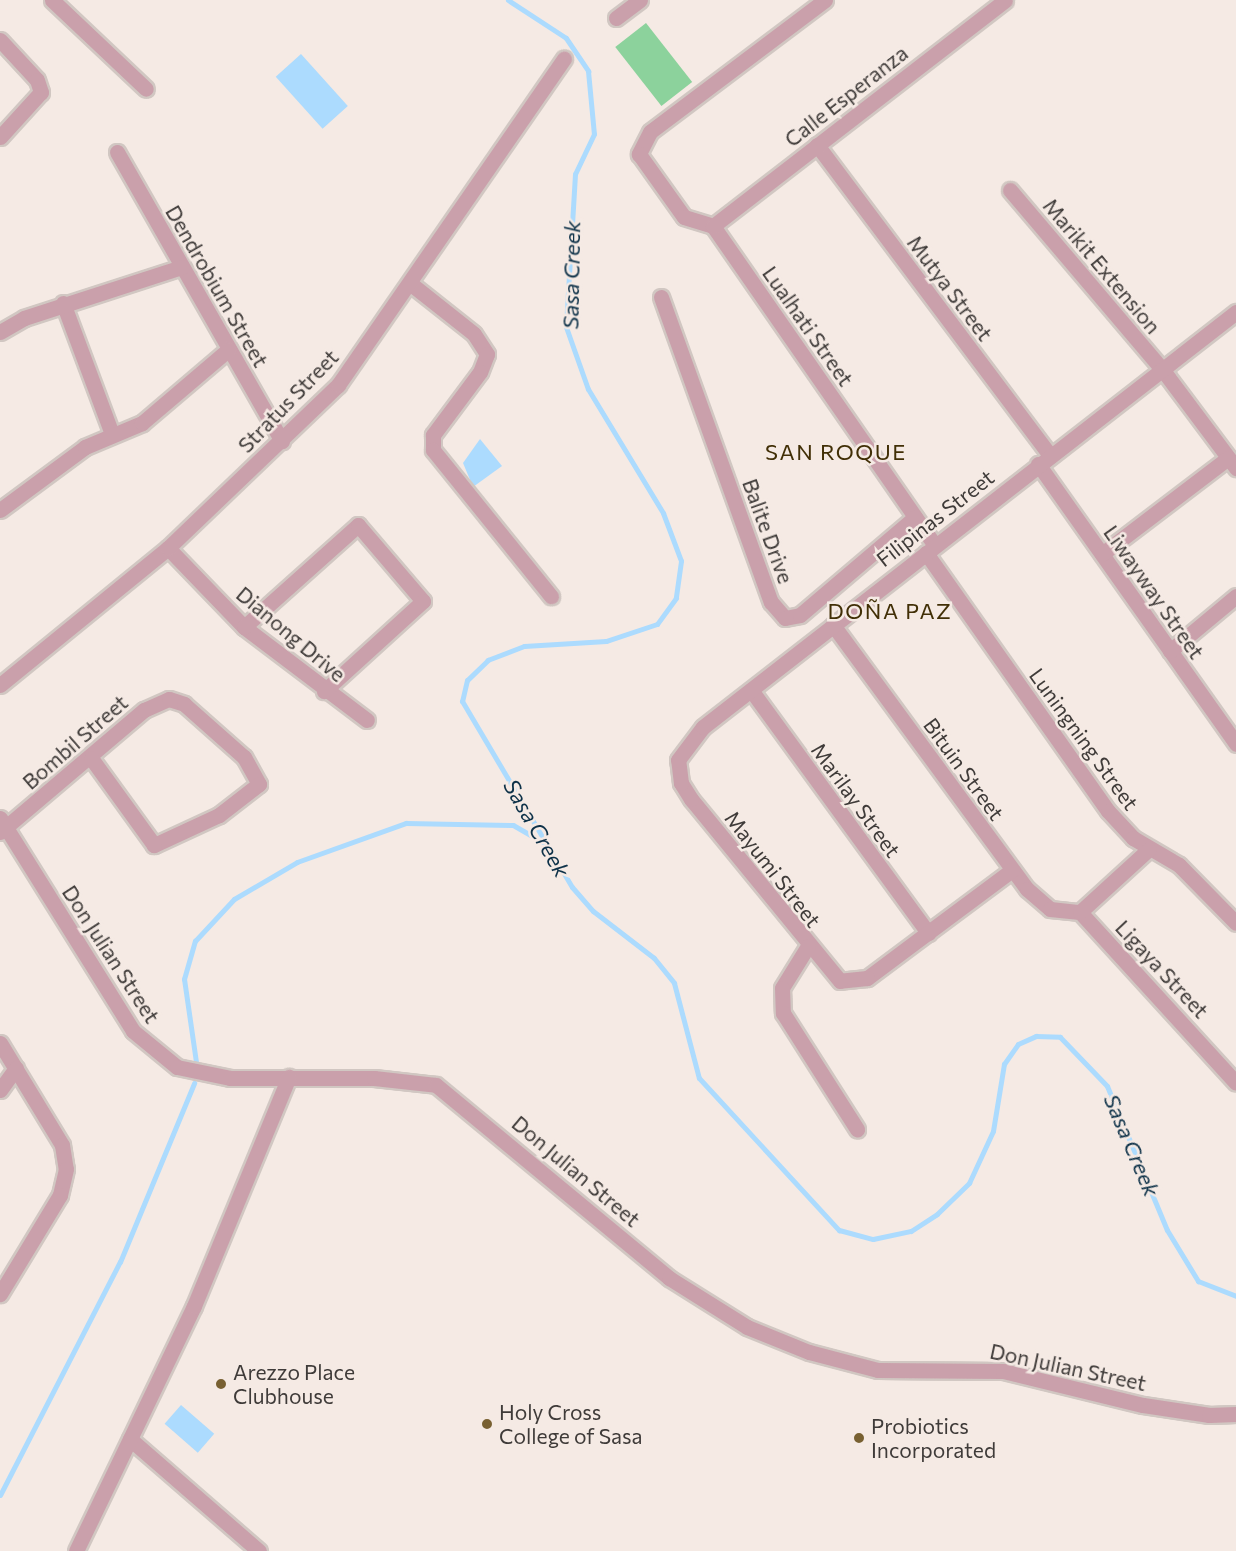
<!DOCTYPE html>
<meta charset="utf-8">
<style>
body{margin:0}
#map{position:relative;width:1236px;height:1551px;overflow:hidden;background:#f5eae4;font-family:Commissioner,sans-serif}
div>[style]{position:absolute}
.green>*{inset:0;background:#8cd29c;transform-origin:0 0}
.water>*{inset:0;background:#acdbfe;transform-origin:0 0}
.stream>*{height:5px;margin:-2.5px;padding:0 2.5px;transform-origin:2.5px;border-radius:2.5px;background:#acdbfe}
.roads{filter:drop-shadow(2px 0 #d1c7c2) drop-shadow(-2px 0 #d1c7c2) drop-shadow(0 2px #d1c7c2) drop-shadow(0 -2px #d1c7c2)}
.minor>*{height:15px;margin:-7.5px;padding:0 7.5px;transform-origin:7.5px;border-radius:7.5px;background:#caa0ab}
.dots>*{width:16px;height:16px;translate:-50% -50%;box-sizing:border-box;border:3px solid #f5eae4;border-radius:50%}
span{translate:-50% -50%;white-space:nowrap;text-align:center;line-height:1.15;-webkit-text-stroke:5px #f5eae4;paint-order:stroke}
.street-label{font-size:21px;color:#3f3b39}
.poi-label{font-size:21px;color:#3f3b39}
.left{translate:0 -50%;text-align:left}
.water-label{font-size:22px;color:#0d3148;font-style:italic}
.neighbourhood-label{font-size:22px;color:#412f06;letter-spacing:1.5px}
</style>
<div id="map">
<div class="green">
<i style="left:646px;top:23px;width:75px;height:39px;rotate:52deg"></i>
</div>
<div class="water">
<i style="left:301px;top:54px;width:70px;height:34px;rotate:48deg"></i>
<i style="clip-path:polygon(480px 439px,502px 466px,473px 487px,463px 463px)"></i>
<i style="left:181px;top:1405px;width:44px;height:25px;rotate:41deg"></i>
</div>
<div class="stream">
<i style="left:508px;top:0;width:69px;rotate:33.2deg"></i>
<i style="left:566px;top:38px;width:40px;rotate:56deg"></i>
<i style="left:588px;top:71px;width:63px;rotate:84.6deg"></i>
<i style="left:594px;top:134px;width:44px;rotate:115.4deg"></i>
<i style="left:575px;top:174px;width:153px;rotate:93.4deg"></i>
<i style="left:566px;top:327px;width:66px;rotate:70.5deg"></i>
<i style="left:588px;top:389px;width:145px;rotate:58.8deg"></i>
<i style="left:663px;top:513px;width:51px;rotate:69.4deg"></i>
<i style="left:681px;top:561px;width:37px;rotate:98deg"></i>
<i style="left:676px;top:598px;width:32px;rotate:126deg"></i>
<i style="left:657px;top:624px;width:54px;rotate:161.6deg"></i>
<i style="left:606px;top:641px;width:82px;rotate:176.5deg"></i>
<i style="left:524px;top:646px;width:39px;rotate:159deg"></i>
<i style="left:488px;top:660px;width:29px;rotate:136deg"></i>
<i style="left:467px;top:680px;width:22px;rotate:103deg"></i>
<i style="left:462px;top:701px;width:216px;rotate:59.4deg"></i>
<i style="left:572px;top:887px;width:32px;rotate:49deg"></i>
<i style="left:593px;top:911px;width:77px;rotate:37.6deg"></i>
<i style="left:654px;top:958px;width:32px;rotate:51deg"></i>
<i style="left:674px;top:983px;width:98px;rotate:75.3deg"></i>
<i style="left:699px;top:1078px;width:207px;rotate:47.4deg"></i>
<i style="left:839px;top:1230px;width:35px;rotate:15deg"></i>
<i style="left:873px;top:1239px;width:39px;rotate:-12deg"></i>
<i style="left:911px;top:1231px;width:31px;rotate:-33deg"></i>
<i style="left:937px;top:1214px;width:45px;rotate:-44.1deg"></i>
<i style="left:969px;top:1183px;width:57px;rotate:-65.2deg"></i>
<i style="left:993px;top:1131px;width:68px;rotate:-80.7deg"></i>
<i style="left:1004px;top:1064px;width:24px;rotate:-55deg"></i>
<i style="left:1018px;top:1044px;width:20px;rotate:-24deg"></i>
<i style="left:1036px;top:1036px;width:24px;rotate:2deg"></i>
<i style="left:1060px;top:1037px;width:68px;rotate:46.2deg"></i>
<i style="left:1107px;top:1086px;width:156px;rotate:67.4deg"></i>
<i style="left:1167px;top:1230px;width:60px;rotate:58.7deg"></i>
<i style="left:1198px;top:1281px;width:41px;rotate:21.5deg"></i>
<i style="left:196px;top:1062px;width:84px;rotate:-98.2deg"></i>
<i style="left:184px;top:979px;width:40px;rotate:-74deg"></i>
<i style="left:195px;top:941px;width:57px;rotate:-47.1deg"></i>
<i style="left:234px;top:899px;width:73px;rotate:-30.4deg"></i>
<i style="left:297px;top:862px;width:116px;rotate:-19.7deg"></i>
<i style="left:406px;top:823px;width:107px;rotate:1.1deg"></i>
<i style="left:513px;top:825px;width:34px;rotate:30deg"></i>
<i style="left:0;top:1495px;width:262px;rotate:-62.8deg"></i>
<i style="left:120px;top:1262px;width:194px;rotate:-67.5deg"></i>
</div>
<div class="roads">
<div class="minor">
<i style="left:52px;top:0;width:129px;rotate:43.4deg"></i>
<i style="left:825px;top:0;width:219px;rotate:143deg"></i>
<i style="left:650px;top:132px;width:25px;rotate:117deg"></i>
<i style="left:639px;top:154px;width:77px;rotate:54.5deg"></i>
<i style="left:684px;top:217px;width:30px;rotate:17deg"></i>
<i style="left:713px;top:226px;width:389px;rotate:55.2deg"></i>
<i style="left:616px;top:18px;width:30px;rotate:-37deg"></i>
<i style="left:0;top:40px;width:54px;rotate:47.2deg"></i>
<i style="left:37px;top:80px;width:13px;rotate:72deg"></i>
<i style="left:41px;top:92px;width:61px;rotate:132.3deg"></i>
<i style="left:817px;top:145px;width:388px;rotate:53.1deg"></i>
<i style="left:117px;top:152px;width:333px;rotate:60.3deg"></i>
<i style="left:1010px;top:190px;width:235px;rotate:49.7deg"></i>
<i style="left:1162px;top:369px;width:124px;rotate:53.2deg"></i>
<i style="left:713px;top:226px;width:369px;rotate:-37.7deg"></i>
<i style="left:411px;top:284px;width:80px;rotate:38.4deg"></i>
<i style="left:474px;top:334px;width:24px;rotate:57deg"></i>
<i style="left:487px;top:354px;width:19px;rotate:111deg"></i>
<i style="left:480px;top:372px;width:79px;rotate:126.7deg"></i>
<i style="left:433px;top:435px;width:15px;rotate:90deg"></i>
<i style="left:433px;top:450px;width:188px;rotate:51.1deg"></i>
<i style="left:661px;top:297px;width:324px;rotate:70.2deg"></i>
<i style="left:771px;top:602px;width:21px;rotate:49deg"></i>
<i style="left:785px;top:618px;width:15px;rotate:-11deg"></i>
<i style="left:800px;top:615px;width:151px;rotate:-40.4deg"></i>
<i style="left:63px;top:303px;width:140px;rotate:69.5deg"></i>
<i style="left:0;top:332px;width:28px;rotate:-30deg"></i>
<i style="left:24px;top:318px;width:166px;rotate:-17.9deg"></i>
<i style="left:1038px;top:464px;width:343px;rotate:54.7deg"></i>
<i style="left:0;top:510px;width:106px;rotate:-36.5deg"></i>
<i style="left:85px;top:447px;width:62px;rotate:-22.8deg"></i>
<i style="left:142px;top:423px;width:114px;rotate:-40.4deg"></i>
<i style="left:168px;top:548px;width:110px;rotate:46.1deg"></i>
<i style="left:244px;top:627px;width:154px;rotate:37.1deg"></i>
<i style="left:926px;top:553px;width:316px;rotate:54.8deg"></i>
<i style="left:1108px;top:811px;width:37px;rotate:47deg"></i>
<i style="left:1133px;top:838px;width:53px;rotate:30.4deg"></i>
<i style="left:1179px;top:865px;width:81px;rotate:45.5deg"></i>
<i style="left:1102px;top:554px;width:158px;rotate:-37.3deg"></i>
<i style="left:833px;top:625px;width:328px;rotate:53.7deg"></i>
<i style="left:1027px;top:889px;width:30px;rotate:41deg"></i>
<i style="left:1050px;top:909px;width:30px;rotate:6deg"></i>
<i style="left:244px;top:627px;width:153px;rotate:-41.8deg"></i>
<i style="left:358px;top:525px;width:100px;rotate:49.5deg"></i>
<i style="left:423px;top:601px;width:134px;rotate:137.7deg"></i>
<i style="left:1170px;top:651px;width:86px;rotate:-39.8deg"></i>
<i style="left:0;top:685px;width:217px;rotate:-39.2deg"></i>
<i style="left:168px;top:548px;width:236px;rotate:-43.8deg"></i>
<i style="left:338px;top:385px;width:397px;rotate:-55.3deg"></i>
<i style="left:751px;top:690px;width:301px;rotate:53.9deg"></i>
<i style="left:0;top:818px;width:251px;rotate:58deg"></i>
<i style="left:133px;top:1031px;width:57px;rotate:39.3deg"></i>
<i style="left:177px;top:1067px;width:54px;rotate:11.7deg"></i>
<i style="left:230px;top:1078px;width:144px"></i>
<i style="left:374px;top:1078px;width:62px;rotate:6.4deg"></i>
<i style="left:436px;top:1085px;width:303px;rotate:39.6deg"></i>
<i style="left:669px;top:1278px;width:92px;rotate:32.1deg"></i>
<i style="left:747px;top:1327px;width:67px;rotate:22deg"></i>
<i style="left:809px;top:1352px;width:71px;rotate:14.6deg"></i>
<i style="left:878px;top:1370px;width:125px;rotate:0.5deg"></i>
<i style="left:1003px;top:1371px;width:144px;rotate:13.7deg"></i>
<i style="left:1143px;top:1405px;width:67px;rotate:8.6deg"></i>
<i style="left:1209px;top:1415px;width:27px;rotate:-2deg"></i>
<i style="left:0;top:832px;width:189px;rotate:-40.3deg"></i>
<i style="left:144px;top:710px;width:27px;rotate:-24deg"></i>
<i style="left:169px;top:699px;width:16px;rotate:18deg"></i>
<i style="left:184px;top:704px;width:80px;rotate:41.5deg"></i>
<i style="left:244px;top:757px;width:31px;rotate:61deg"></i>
<i style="left:259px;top:784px;width:51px;rotate:142.2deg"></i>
<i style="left:219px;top:815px;width:72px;rotate:155.2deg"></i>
<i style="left:154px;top:845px;width:107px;rotate:-125.9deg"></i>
<i style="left:1012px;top:870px;width:181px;rotate:143.3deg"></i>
<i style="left:867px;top:978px;width:27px;rotate:174deg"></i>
<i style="left:840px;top:981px;width:235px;rotate:-129.3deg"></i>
<i style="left:691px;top:799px;width:19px;rotate:-122deg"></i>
<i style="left:681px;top:783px;width:23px;rotate:-97deg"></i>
<i style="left:678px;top:760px;width:41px;rotate:-52.9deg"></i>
<i style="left:703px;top:727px;width:676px;rotate:-37.9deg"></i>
<i style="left:1080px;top:912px;width:231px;rotate:47.6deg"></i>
<i style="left:1080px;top:912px;width:93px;rotate:-42.4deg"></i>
<i style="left:808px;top:946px;width:49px;rotate:121.8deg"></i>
<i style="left:782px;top:988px;width:25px;rotate:88deg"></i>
<i style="left:783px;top:1013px;width:138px;rotate:57.5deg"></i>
<i style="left:0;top:1043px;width:119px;rotate:58.7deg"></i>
<i style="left:62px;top:1145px;width:24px;rotate:81deg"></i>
<i style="left:66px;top:1169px;width:27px;rotate:103deg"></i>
<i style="left:60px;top:1195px;width:116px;rotate:121.2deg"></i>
<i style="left:0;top:1090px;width:27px;rotate:-54deg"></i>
<i style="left:130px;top:1439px;width:171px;rotate:41deg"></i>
<i style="left:76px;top:1551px;width:272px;rotate:-64.3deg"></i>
<i style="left:194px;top:1306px;width:248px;rotate:-67.5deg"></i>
</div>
</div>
<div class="dots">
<i style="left:221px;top:1384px;background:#786031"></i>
<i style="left:487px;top:1424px;background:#786031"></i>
<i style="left:859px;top:1438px;background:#786031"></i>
</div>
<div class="street-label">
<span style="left:846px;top:96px;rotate:-38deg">Calle Esperanza</span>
<span style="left:1102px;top:266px;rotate:50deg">Marikit Extension</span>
<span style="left:217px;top:286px;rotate:60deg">Dendrobium Street</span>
<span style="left:950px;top:288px;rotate:53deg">Mutya Street</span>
<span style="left:808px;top:326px;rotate:55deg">Lualhati Street</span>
<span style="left:288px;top:401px;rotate:-46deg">Stratus Street</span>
<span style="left:935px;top:518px;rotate:-38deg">Filipinas Street</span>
<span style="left:768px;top:531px;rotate:70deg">Balite Drive</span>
<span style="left:1154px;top:592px;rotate:55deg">Liwayway Street</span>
<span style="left:291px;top:634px;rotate:40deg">Dianong Drive</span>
<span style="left:1084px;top:739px;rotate:54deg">Luningning Street</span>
<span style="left:75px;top:742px;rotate:-41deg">Bombil Street</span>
<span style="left:964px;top:769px;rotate:54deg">Bituin Street</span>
<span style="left:856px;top:800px;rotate:54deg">Marilay Street</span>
<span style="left:773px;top:869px;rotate:52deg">Mayumi Street</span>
<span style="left:111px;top:954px;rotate:57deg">Don Julian Street</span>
<span style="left:1162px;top:969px;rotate:47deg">Ligaya Street</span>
<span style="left:576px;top:1171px;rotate:40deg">Don Julian Street</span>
<span style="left:1068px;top:1367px;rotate:12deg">Don Julian Street</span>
</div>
<div class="poi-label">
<span class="left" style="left:233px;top:1384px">Arezzo Place<br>Clubhouse</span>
<span class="left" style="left:499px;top:1424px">Holy Cross<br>College of Sasa</span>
<span class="left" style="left:871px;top:1438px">Probiotics<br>Incorporated</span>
</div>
<div class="water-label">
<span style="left:571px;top:275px;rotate:-89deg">Sasa Creek</span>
<span style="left:537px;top:828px;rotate:60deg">Sasa Creek</span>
<span style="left:1132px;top:1145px;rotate:67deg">Sasa Creek</span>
</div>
<div class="neighbourhood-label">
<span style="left:836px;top:452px">SAN ROQUE</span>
<span style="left:890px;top:611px">DOÑA PAZ</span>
</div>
</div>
